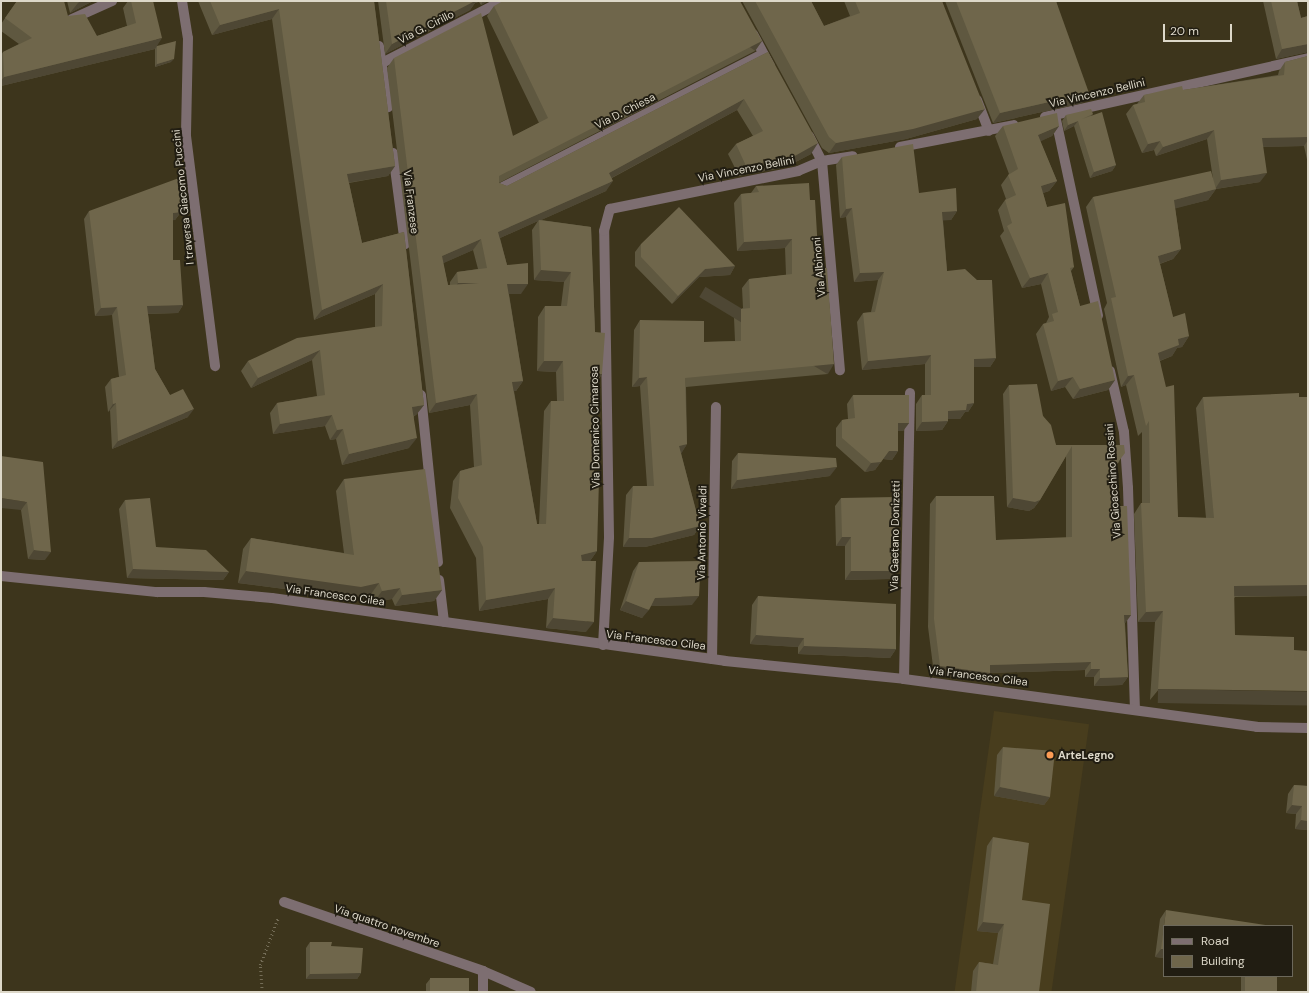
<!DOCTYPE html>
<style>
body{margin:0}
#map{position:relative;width:1309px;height:993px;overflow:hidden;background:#3d351c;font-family:"DM Sans",sans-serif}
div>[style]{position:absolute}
.built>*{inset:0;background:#483d1d;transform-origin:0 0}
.path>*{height:2.5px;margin-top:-1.25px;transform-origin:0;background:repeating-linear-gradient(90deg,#746d57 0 1px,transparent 0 4px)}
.minor>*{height:10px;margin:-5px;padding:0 5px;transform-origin:5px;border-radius:5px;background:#7d6e71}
.wall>*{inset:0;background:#5f5840;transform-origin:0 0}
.shaded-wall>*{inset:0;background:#4e4734;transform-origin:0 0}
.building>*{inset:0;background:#6f664b;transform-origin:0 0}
.dots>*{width:11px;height:11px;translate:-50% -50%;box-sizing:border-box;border:2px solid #211d12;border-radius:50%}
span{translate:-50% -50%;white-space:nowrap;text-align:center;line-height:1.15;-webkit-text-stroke:4px #211d12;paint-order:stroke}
.street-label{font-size:11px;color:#ddd8c9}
.poi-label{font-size:11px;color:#ddd8c9;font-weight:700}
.left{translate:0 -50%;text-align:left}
.frame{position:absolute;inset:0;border:2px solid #ddd8c9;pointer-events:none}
.legend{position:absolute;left:1163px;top:925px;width:130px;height:52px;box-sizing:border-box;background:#211d12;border:1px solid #6c685b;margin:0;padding:5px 7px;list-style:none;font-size:12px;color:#ddd8c9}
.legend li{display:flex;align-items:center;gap:8px;height:20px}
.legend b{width:20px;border:1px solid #6c685b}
.scale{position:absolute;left:1163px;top:24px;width:69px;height:18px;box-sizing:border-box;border:2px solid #ddd8c9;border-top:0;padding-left:5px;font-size:12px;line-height:14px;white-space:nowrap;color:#ddd8c9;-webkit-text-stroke:3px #211d12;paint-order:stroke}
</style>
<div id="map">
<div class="built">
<i style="left:994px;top:711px;width:96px;height:283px;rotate:8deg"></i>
</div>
<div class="path">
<i style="left:262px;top:992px;width:27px;rotate:-94deg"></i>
<i style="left:260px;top:965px;width:50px;rotate:-69deg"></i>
</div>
<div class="minor">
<i style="left:182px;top:1px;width:37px;rotate:81deg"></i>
<i style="left:188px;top:38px;width:98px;rotate:91.2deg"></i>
<i style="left:186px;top:136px;width:232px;rotate:82.8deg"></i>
<i style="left:72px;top:19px;width:44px;rotate:-24.2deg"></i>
<i style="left:753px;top:34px;width:36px;rotate:62deg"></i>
<i style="left:379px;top:46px;width:62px;rotate:81.6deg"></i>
<i style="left:382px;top:63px;width:135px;rotate:-27.3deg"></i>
<i style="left:977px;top:100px;width:33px;rotate:69deg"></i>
<i style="left:1055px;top:115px;width:205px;rotate:77.9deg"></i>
<i style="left:1045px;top:117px;width:270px;rotate:-12.6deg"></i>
<i style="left:809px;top:136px;width:28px;rotate:63deg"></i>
<i style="left:822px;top:161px;width:210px;rotate:85.1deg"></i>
<i style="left:900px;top:147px;width:116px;rotate:-10.9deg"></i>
<i style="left:393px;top:153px;width:92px;rotate:82.5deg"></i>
<i style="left:497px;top:190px;width:299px;rotate:-27.1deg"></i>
<i style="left:1110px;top:371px;width:63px;rotate:77.1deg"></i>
<i style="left:1124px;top:432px;width:56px;rotate:85.9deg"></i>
<i style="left:1128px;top:488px;width:222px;rotate:88.2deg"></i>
<i style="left:421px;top:395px;width:168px;rotate:84.2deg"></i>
<i style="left:1px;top:576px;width:157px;rotate:5.9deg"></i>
<i style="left:157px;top:592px;width:47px"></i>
<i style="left:204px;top:592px;width:68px;rotate:5deg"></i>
<i style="left:272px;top:598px;width:457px;rotate:7.9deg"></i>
<i style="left:725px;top:661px;width:180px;rotate:5.7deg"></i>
<i style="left:904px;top:679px;width:356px;rotate:7.7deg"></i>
<i style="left:1257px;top:727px;width:51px;rotate:1.1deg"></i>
<i style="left:439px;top:580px;width:42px;rotate:83.2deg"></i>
<i style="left:603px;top:645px;width:108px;rotate:-86.8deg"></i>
<i style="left:609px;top:537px;width:306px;rotate:-90.9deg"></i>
<i style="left:604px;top:231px;width:23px;rotate:-75deg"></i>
<i style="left:610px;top:209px;width:192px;rotate:-11.4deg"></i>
<i style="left:798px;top:171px;width:26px;rotate:-23deg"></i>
<i style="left:822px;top:161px;width:31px;rotate:-9deg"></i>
<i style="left:712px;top:659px;width:252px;rotate:-89.1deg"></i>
<i style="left:904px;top:679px;width:286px;rotate:-88.8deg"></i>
<i style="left:284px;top:902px;width:211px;rotate:19.1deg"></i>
<i style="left:483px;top:971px;width:52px;rotate:23.6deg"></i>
<i style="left:483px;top:971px;width:21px;rotate:90deg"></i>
</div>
<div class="wall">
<i style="clip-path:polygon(17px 1px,68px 16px,97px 36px,127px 26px,123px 8px,128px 1px,153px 1px,157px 46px,171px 62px,155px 67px,155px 49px,1px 86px,1px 55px,3px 52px,19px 44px,1px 31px,1px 24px)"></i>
<i style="clip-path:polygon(67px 1px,93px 1px,70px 13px)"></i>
<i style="clip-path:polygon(198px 1px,374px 1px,395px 166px,388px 176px,349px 183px,362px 243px,404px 232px,424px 405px,416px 415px,414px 416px,409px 448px,342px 465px,336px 439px,330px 440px,325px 426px,273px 434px,270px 413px,277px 403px,317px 396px,312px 360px,251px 388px,241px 371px,248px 361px,375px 327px,375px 294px,314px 320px,272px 19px,212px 35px)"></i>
<i style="clip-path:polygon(378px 1px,488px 1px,481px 5px,479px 2px,475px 3px,470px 10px,385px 54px)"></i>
<i style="clip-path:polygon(742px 1px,811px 1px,824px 26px,850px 16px,844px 1px,942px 1px,977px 119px,906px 139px,829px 153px,822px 148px)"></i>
<i style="clip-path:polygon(945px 1px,1056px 1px,1082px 103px,993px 123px)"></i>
<i style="clip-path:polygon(1263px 1px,1297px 1px,1301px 18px,1308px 16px,1308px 52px,1276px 59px)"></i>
<i style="clip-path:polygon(evenodd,494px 6px,762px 41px,755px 51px,499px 183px,507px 186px,768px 52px,811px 154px,786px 167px,739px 176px,728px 154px,736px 144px,753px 136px,737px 110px,612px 178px,606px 191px,541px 220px,591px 227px,595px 332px,602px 374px,595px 385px,594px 481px,597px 551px,590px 561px,586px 632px,546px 628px,548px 599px,479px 611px,476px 558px,450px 508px,453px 481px,460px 471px,474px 467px,470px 405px,429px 413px,387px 68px,394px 58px,513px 136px,539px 123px,487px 16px,494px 6px,538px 221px,532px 230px,534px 280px,564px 282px,561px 306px,545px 306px,538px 317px,537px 371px,556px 372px,557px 401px,551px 401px,544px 411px,539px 524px,537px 524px,514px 391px,516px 391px,523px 381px,509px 294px,521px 294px,507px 265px,500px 238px,538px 221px,494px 6px,473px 250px,478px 269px,457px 272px,450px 282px,450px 285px,448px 285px,443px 263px,473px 250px)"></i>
<i style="clip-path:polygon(1308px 56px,1308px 164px,1304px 146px,1263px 147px,1260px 182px,1216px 189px,1208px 200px,1175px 208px,1181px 249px,1173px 259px,1160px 264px,1173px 317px,1189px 336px,1182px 347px,1177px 348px,1172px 356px,1160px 361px,1178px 517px,1206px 518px,1196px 408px,1203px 397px,1308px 397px,1308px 596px,1235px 597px,1150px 700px,1155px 622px,1138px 622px,1134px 514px,1141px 503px,1142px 503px,1142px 432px,1138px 436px,1126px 385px,1121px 387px,1104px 309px,1107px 303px,1086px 207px,1093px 197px,1213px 179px,1207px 139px,1156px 156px,1154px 150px,1142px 153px,1126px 114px,1133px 105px,1137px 104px,1144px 95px,1183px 90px,1278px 75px,1279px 71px,1285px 62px)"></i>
<i style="clip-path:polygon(1093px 114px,1091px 116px,1116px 165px,1112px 171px,1090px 178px,1074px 126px,1064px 131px,1062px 121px,1066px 115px)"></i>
<i style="clip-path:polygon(1003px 126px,1059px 126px,1052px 136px,1040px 141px,1057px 181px,1049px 191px,1043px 193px,1047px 207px,1074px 267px,1071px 271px,1080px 306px,1115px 380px,1108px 390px,1073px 399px,1065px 387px,1051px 391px,1036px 334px,1043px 324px,1046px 323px,1049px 317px,1041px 284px,1022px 288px,1000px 236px,1004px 231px,998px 210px,1005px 200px,1006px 199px,1001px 185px,1009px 174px,995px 136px)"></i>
<i style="clip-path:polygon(842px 157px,957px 211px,951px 220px,943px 220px,947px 271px,996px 358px,990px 367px,974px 367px,974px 403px,968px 412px,965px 412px,960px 419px,948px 419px,948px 421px,942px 430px,916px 431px,916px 404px,922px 395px,925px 395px,925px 364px,862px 370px,857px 322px,863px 313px,871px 312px,878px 280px,854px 282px,846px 217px,840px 218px,836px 165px)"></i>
<i style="clip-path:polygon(756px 186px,810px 200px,819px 268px,828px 374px,686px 387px,687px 444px,681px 453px,700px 526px,694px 535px,645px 547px,623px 547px,626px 495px,633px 486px,647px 486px,640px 386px,632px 387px,634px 330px,640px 320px,704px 342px,735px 341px,734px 318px,741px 309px,743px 308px,742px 288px,749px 279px,786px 275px,785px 248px,737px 251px,734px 203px,741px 194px,751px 193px)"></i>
<i style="clip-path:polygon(89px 211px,181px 212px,175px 220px,173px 220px,173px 260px,183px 305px,178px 313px,148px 314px,155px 369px,170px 395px,188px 417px,112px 449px,110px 410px,108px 412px,105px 387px,111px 379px,119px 377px,112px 315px,95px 316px,84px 219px)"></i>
<i style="clip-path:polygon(641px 244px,735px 266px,730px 275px,699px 277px,672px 304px,635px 266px,635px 252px)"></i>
<i style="clip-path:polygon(1009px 385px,1043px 416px,1056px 445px,1124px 445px,1119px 462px,1112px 471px,1112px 506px,1131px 615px,1125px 623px,1128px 677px,1122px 685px,1094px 686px,1094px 677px,1085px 677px,1085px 670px,990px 673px,984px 681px,934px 674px,928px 627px,930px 504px,936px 496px,996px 540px,1066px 538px,1066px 456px,1040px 500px,1034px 508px,1029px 511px,1007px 507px,1003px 394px)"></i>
<i style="clip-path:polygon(853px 395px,909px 423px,903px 431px,898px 431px,898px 451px,892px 460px,883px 459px,875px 470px,865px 472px,836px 446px,836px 428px,842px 420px,848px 419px,847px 404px)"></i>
<i style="clip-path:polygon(738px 453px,830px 476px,731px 489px,732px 461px)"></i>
<i style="clip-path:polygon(43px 462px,45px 560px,28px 559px,21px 510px)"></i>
<i style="clip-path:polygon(344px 479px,442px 590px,434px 601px,395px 606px,392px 599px,374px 602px,371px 594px,353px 598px,238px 583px,243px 549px,251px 538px,344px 553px,336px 491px)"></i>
<i style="clip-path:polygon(841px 498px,896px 571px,890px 579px,845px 580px,845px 546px,836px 546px,835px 506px)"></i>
<i style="clip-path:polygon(125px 500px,156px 547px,229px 572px,223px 580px,127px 578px,119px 509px)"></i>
<i style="clip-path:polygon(639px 562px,692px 605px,650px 606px,642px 618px,620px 610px,633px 571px)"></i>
<i style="clip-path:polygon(758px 596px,896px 649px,890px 658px,798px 654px,798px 647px,750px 644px,752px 605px)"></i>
<i style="clip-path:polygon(1003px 747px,1050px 797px,1044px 805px,994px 796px,997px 755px)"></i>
<i style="clip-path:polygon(1294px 785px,1308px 786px,1308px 830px,1295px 829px,1296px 814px,1286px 813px,1288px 794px)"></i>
<i style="clip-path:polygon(993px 837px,1022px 900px,1039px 992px,971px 992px,973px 971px,979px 962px,993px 964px,998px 933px,977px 931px,987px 846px)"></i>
<i style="clip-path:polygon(1166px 910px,1164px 926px,1164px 958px,1155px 957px,1160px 919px)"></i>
<i style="clip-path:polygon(310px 942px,361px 973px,357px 979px,306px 979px,306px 948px)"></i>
<i style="left:1241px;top:976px;width:36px;height:16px"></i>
<i style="clip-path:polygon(430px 979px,469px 992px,426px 992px,426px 984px)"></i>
</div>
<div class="shaded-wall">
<i style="clip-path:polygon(81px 1px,93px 1px,70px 13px,78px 3px)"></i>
<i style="clip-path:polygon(472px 1px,480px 1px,475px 3px,470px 10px,385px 54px,392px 44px)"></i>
<i style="clip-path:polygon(483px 1px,488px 1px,481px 5px)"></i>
<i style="clip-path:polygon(279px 9px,272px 19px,212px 35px,220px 25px)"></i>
<i style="clip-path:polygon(162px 38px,155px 49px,1px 86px,1px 81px,4px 77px)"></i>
<i style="left:762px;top:41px;width:12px;height:296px;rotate:125deg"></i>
<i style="clip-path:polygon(1308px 44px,1308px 52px,1276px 59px,1282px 49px)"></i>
<i style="clip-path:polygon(174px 59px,171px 62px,155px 67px,157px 64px)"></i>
<i style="clip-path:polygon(1089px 93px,1082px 103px,993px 123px,1000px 113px)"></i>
<i style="clip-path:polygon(744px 99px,737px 110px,602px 183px,609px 173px)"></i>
<i style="clip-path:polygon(985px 109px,977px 119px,906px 139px,829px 153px,836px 143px)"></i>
<i style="clip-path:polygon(1078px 121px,1074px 126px,1064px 131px,1068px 125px)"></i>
<i style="clip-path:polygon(1059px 126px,1052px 136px,1031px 146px,1038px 135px)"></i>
<i style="clip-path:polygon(1214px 130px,1207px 139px,1156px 156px,1163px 147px)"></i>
<i style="clip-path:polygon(1308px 137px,1308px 140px,1304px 146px,1255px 147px,1262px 138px)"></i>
<i style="clip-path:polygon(1160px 141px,1154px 150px,1142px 153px,1148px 144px)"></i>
<i style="clip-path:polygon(818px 143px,811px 154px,786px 167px,739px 176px,746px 166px)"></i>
<i style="clip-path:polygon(1116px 165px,1112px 171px,1090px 178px,1094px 172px)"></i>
<i style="clip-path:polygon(395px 166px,388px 176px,340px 184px,347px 174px)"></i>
<i style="clip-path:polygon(1267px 173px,1260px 182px,1215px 189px,1221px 180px)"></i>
<i style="clip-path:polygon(613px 181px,606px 191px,539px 221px,539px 220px,538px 221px,491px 242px,498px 232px)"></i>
<i style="clip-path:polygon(1057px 181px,1049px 191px,1034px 196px,1041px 186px)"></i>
<i style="clip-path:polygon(1216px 189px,1208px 200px,1166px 211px,1174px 200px)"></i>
<i style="clip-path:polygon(852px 208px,846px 217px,840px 218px,846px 209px)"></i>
<i style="clip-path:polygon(957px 211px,951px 220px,936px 221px,942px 212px)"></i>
<i style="clip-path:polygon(181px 212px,175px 220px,167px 221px,173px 213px)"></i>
<i style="clip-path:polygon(481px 239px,473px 250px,435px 267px,442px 256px)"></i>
<i style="clip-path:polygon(792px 239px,785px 248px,737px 251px,744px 242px)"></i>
<i style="clip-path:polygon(1181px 249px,1173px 259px,1150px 267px,1158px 256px)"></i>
<i style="clip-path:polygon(735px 266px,730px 275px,699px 277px,672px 304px,678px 296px,705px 269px)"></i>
<i style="clip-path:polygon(541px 270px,571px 272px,564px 282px,534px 280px)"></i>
<i style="clip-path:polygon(884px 272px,878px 280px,854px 282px,860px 273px)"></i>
<i style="clip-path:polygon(1048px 273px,1041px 284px,1022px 288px,1030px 278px)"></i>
<i style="clip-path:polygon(458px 283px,479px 283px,451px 293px)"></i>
<i style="clip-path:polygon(383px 284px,375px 294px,314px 320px,322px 310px)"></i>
<i style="clip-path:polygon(507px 284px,528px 284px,521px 294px,500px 294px)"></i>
<i style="clip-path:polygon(183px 305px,178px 313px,141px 314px,147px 306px)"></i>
<i style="clip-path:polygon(117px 307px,112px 315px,95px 316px,101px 308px)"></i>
<i style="clip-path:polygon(1189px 336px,1182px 347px,1177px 348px,1172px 356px,1151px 364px,1158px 353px,1178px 339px)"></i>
<i style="clip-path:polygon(320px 350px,312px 360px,251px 388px,258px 378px)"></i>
<i style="clip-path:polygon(931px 355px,925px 364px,862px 370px,868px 361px)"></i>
<i style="clip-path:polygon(996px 358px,990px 367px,968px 367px,974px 359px)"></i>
<i style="clip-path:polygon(544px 361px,563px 361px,556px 372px,537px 371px)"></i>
<i style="left:834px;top:364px;width:12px;height:150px;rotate:121deg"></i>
<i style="clip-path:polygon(595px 374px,602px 374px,595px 385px)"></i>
<i style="clip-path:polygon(1134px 375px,1126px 385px,1121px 387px,1128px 376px)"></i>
<i style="clip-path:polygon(647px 377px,640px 386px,632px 387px,639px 378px)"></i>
<i style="clip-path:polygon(1073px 377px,1065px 387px,1051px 391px,1058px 381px)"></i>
<i style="clip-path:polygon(1115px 380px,1108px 390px,1073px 399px,1080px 389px)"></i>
<i style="clip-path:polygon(523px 381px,516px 391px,505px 392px,512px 382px)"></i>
<i style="clip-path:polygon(477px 394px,470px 405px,429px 413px,436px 403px)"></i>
<i style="clip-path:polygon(116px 403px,110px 410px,108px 412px,113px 404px)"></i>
<i style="clip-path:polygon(974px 403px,968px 412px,965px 412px,960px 419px,942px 419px,948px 411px,967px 404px)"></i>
<i style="clip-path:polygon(424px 405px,416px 415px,405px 418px,412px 407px)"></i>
<i style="clip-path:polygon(194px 409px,188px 417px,112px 449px,118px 441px)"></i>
<i style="clip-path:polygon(332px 415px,325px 426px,273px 434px,280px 424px)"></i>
<i style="clip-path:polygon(948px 421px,942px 430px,916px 431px,922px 422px)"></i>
<i style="clip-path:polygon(898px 423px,909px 423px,903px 431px,892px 431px)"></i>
<i style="clip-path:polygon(343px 429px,336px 439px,330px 440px,337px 430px)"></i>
<i style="clip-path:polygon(417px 438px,409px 448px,342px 465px,349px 454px)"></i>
<i style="clip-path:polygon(687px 444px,681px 454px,679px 446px)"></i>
<i style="clip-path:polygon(889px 451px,898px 451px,892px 460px,883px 459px,875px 470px,865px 472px,871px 463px)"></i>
<i style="clip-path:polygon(837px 467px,830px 476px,731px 489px,737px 480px)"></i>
<i style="clip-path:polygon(1px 498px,27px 502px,21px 510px,1px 508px)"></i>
<i style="clip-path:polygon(1013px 498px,1040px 500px,1034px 508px,1029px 511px,1007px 507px)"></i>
<i style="clip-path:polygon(700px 526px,694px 535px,645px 547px,623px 547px,629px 538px)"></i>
<i style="clip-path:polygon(842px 537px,851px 537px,845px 546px,836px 546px)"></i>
<i style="clip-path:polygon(34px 550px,51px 552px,45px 560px,28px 559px)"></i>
<i style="clip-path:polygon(597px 551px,590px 561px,574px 565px,581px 555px)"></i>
<i style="clip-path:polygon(133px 569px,229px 572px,223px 580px,127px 578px)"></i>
<i style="clip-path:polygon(246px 571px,379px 583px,371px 594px,353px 598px,238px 583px)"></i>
<i style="clip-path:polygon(851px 571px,896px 571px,890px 579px,845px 580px)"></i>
<i style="left:1308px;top:585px;width:11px;height:74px;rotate:90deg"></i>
<i style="clip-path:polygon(400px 588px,392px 599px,374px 602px,382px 591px)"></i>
<i style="clip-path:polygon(555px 588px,548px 599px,479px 611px,486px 600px)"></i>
<i style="clip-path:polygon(442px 590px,434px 601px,395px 606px,402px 595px)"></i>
<i style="clip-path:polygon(699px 596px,692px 605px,649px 606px,655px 598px)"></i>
<i style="clip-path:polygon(626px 601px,649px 610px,642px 618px,620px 610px)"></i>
<i style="clip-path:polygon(1163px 611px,1155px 622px,1138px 622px,1146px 612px)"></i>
<i style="clip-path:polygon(1124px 615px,1131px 615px,1125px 623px,1118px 623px)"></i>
<i style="clip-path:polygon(553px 618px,594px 622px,586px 632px,546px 628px)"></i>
<i style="clip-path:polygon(756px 635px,804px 638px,798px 647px,750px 644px)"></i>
<i style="clip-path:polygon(804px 646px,896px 649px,890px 658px,798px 654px)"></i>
<i style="clip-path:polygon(1091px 662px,1085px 670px,990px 673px,984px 681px,934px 674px,940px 666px)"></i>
<i style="clip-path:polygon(1091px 669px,1100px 669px,1094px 677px,1085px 677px)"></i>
<i style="clip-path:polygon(1128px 677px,1122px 685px,1094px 686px,1100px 678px)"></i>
<i style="left:1158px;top:689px;width:150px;height:14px;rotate:1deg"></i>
<i style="clip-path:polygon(1000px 787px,1050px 797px,1044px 805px,994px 796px)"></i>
<i style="clip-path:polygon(1292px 805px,1302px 806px,1296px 814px,1286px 813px)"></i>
<i style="clip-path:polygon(1301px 820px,1308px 821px,1308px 830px,1295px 829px)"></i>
<i style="clip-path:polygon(983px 922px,1004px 924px,998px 933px,977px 931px)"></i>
<i style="clip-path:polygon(1161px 949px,1164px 949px,1164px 958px,1155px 957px)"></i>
<i style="clip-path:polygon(361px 973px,357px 979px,306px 979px,310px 974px)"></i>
</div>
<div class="building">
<i style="clip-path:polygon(17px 1px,64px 1px,68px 16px,85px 14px,97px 36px,136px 23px,131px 1px,153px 1px,162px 38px,4px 77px,3px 52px,32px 38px,5px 18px)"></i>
<i style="clip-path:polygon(210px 1px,374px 1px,395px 166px,347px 174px,362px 243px,404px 232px,424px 405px,412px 407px,417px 438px,349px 454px,343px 429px,337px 430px,332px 415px,280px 424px,277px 403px,325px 395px,320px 350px,258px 378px,248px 361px,297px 338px,382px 326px,383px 284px,322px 310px,279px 9px,220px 25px)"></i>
<i style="clip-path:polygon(386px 1px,475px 1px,392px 44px)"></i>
<i style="clip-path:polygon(evenodd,503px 1px,740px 1px,762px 41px,499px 176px,499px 183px,507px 186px,768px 52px,818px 143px,793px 157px,746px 166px,736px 144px,763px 131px,744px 99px,609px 173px,613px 181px,498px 232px,507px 265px,528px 263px,528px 284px,507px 284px,523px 381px,512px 382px,537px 524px,546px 524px,551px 401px,564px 401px,563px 361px,544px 361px,545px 306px,567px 306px,571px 272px,541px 270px,539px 220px,591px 227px,595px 332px,605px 333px,602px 374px,595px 374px,594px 481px,599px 480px,597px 551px,581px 555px,582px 561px,596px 561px,594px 622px,553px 618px,555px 588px,486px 600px,483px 547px,458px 498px,460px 471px,482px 465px,477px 394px,436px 403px,394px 58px,481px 13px,513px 136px,548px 118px,494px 6px,503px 1px,481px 239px,487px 268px,457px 272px,458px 283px,479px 283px,448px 285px,442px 256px,481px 239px)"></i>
<i style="clip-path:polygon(755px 1px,811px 1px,824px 26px,860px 13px,855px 1px,942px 1px,985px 109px,913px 129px,836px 143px,829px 137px)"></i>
<i style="clip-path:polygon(956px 1px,1056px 1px,1089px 93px,1000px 113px)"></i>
<i style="clip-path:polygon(1271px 1px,1297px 1px,1301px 18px,1308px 16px,1308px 44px,1282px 49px)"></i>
<i style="clip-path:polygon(176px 41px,174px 59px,157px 64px,157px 46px)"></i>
<i style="clip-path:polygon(1308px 56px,1308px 137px,1262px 138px,1267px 173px,1221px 180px,1214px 130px,1163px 147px,1160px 141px,1148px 144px,1133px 105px,1145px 102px,1144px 95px,1182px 86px,1183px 90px,1284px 75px,1285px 62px)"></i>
<i style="clip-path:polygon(1091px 109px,1093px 114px,1082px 119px,1102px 112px,1116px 165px,1094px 172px,1078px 121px,1068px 125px,1066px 115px)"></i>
<i style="clip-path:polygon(1057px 113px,1059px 126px,1038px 135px,1057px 181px,1041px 186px,1047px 207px,1065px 203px,1074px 267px,1070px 268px,1080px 306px,1098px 301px,1115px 380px,1080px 389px,1073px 377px,1058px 381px,1043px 324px,1054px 321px,1052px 314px,1058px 312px,1048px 273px,1030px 278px,1007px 226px,1012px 223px,1005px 200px,1016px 195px,1008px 175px,1018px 169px,1003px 126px)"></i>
<i style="clip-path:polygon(913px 144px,919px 193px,956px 188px,957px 211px,942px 212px,947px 271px,965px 269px,977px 280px,992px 280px,996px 358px,974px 359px,974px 403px,967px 404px,966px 410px,948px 411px,948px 421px,922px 422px,922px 395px,931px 395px,931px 355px,868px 361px,863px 313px,875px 312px,884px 272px,860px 273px,852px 208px,846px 209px,842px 157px)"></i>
<i style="clip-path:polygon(1211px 171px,1216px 189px,1174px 200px,1181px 249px,1158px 256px,1173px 317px,1185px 313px,1189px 336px,1178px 339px,1179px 345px,1158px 353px,1166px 387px,1174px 385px,1178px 517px,1214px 518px,1203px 397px,1299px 393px,1299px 397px,1308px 397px,1308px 585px,1234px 586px,1235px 635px,1294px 637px,1294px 650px,1308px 651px,1308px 691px,1158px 689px,1163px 611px,1146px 612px,1141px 503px,1150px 503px,1149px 421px,1146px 426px,1134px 375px,1128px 376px,1111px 298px,1116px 297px,1093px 197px)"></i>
<i style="clip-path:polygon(179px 178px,181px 212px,173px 213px,173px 260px,180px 260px,183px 305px,147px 306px,155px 369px,170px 395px,183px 389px,194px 409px,118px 441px,116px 403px,113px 404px,111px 379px,126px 375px,117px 307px,101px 308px,89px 211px)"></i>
<i style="clip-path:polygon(809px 183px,810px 200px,815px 200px,819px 268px,827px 268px,834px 364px,685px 378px,687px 444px,679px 446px,700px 526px,652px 538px,629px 538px,633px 486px,654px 486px,647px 377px,639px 378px,640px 320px,704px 321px,704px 342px,741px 341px,741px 309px,750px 308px,749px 279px,792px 274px,792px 239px,744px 242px,741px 194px,759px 192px,756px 186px)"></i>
<i style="clip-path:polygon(679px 207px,735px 266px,705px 269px,678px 296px,641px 257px,641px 244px)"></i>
<i style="clip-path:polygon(1037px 384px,1043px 416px,1051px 425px,1056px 445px,1124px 445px,1125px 453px,1112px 470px,1112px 506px,1127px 506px,1131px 615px,1124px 615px,1128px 677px,1100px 678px,1100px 669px,1091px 669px,1091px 662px,990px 665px,990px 673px,940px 666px,934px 619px,936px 496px,994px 496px,996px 540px,1072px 537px,1072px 446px,1040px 500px,1035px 502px,1013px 498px,1009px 385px)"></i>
<i style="clip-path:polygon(853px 395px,909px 395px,909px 423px,898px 423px,898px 451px,889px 451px,881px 462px,871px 463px,842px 438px,842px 420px,855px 418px)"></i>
<i style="clip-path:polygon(738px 453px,836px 458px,837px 467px,737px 480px)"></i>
<i style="clip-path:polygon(1px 456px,43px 462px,51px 552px,34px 550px,27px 502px,1px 498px)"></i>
<i style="clip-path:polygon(425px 469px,442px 590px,402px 595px,400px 588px,382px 591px,379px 583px,361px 587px,246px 571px,251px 538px,354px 555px,344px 479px)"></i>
<i style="clip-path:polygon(895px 497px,896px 571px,851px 571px,851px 537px,842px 537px,841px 498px)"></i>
<i style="clip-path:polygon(150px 498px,156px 547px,206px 550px,229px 572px,133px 569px,125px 500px)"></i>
<i style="clip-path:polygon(701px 561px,699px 596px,655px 598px,649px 610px,626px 601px,639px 562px)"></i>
<i style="clip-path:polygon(758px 596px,896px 604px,896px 649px,804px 646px,804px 638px,756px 635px)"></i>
<i style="clip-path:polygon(1003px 747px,1055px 751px,1050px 797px,1000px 787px)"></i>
<i style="clip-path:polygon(1294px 785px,1308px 786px,1308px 821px,1301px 820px,1302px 806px,1292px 805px)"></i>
<i style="clip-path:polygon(993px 837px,1029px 843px,1022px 900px,1050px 904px,1039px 992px,976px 992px,979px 962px,998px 965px,1004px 924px,983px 922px)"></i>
<i style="clip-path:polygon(1166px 910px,1272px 926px,1164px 926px)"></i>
<i style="clip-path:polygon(1164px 927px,1164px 949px,1161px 949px)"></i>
<i style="clip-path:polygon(310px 942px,332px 942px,331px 946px,363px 948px,361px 973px,310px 974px)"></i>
<i style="left:1245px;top:976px;width:32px;height:16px"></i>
<i style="left:469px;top:978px;width:14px;height:39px;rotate:90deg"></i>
</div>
<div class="dots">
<i style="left:1050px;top:755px;background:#fd9c55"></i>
</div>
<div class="street-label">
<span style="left:426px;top:27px;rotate:-27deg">Via G. Cirillo</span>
<span style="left:1097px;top:93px;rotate:-13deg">Via Vincenzo Bellini</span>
<span style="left:625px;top:111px;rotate:-27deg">Via D. Chiesa</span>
<span style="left:746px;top:169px;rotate:-11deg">Via Vincenzo Bellini</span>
<span style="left:183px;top:197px;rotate:-96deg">I traversa Giacomo Puccini</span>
<span style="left:411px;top:202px;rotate:83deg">Via Franzese</span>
<span style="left:819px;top:267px;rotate:-95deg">Via Albinoni</span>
<span style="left:595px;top:427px;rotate:-91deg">Via Domenico Cimarosa</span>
<span style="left:1113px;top:481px;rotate:-94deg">Via Gioacchino Rossini</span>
<span style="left:702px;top:533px;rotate:-89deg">Via Antonio Vivaldi</span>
<span style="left:895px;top:536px;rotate:-89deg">Via Gaetano Donizetti</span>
<span style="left:335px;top:595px;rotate:8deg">Via Francesco Cilea</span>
<span style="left:656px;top:640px;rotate:7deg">Via Francesco Cilea</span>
<span style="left:978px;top:676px;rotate:7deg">Via Francesco Cilea</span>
<span style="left:387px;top:926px;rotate:19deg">Via quattro novembre</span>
</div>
<div class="poi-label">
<span class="left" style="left:1058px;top:755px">ArteLegno</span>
</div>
<div class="frame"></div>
<ul class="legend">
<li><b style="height:5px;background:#7d6e71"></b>Road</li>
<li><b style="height:11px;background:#6f664b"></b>Building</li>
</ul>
<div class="scale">20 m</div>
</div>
